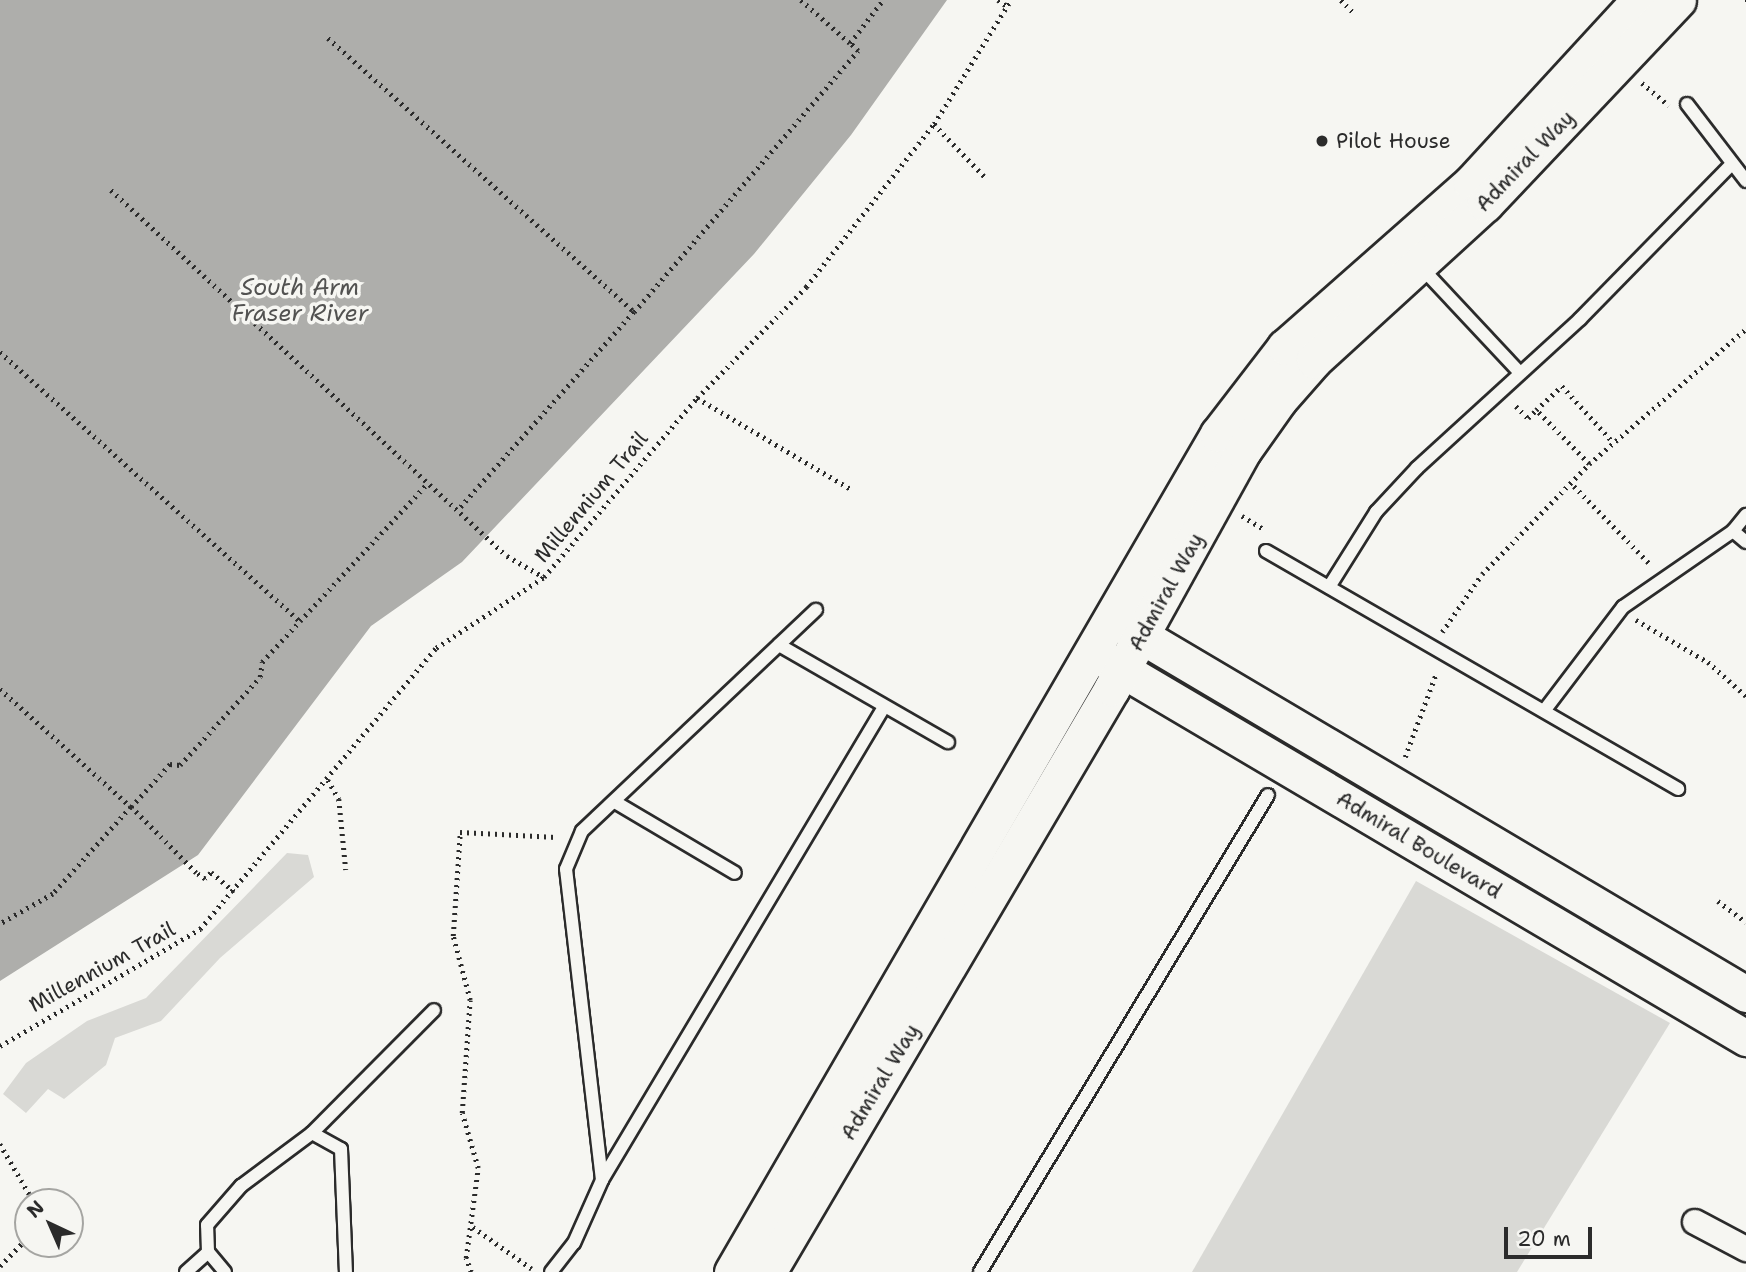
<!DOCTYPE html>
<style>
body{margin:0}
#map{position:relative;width:1746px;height:1272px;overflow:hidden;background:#f6f6f2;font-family:"Shantell Sans",sans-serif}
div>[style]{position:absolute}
.green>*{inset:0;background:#d9d9d5}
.water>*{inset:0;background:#aeaeab}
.path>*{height:4.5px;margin-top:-2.25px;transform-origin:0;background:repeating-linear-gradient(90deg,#2b2b2b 0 2px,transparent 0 7px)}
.roads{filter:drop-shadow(2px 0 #2b2b2b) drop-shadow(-2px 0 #2b2b2b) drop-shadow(0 2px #2b2b2b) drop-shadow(0 -2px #2b2b2b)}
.lane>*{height:12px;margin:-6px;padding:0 6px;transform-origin:6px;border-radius:6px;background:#f6f6f2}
.street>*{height:24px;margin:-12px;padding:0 12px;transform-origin:12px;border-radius:12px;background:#f6f6f2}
.secondary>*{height:35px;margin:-17.5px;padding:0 17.5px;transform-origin:17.5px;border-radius:17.5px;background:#f6f6f2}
.dots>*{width:19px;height:19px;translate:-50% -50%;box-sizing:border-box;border:4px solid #f6f6f2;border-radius:50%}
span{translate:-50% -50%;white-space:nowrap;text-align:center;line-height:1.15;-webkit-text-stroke:7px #f6f6f2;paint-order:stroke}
.poi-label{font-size:21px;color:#2b2b2b}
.left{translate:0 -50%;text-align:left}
.street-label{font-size:21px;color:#2b2b2b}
.water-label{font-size:23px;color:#525251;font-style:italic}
.north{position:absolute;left:14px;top:1188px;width:70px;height:70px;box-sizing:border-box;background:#f6f6f2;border:2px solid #a5a5a2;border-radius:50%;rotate:316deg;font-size:19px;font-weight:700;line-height:28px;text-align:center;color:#2b2b2b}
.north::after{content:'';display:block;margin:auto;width:24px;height:32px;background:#2b2b2b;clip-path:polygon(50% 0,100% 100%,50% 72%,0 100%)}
.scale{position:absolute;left:1504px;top:1227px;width:88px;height:32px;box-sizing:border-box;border:4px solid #2b2b2b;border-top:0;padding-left:9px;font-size:21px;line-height:24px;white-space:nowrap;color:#2b2b2b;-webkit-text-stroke:5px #f6f6f2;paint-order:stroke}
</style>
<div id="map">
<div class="green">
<i style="clip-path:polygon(287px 853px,308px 855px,314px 877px,220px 958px,161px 1021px,115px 1038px,106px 1065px,64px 1099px,48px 1089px,26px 1113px,3px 1094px,26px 1063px,87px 1021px,146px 998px)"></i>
<i style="clip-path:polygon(1416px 881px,1670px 1023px,1517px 1272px,1192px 1272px)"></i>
</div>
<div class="water">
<i style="clip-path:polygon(0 0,947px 0,851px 135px,754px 254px,462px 562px,371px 626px,198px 855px,0 981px)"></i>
</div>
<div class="path">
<i style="left:801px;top:0;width:65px;rotate:41.3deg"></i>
<i style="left:850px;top:43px;width:54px;rotate:-52.5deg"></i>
<i style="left:998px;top:0;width:11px;rotate:34deg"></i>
<i style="left:1341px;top:0;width:18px;rotate:45deg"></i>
<i style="left:1745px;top:0;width:1px"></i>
<i style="left:328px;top:38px;width:411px;rotate:41.8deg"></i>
<i style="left:634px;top:312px;width:264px;rotate:131.6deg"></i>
<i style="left:1642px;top:83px;width:35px;rotate:40deg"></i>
<i style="left:934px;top:124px;width:75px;rotate:46.1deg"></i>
<i style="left:111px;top:190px;width:539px;rotate:42.75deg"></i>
<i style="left:507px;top:556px;width:43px;rotate:29.6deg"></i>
<i style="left:634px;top:312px;width:344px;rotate:-49.4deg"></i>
<i style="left:858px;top:51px;width:11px;rotate:-135deg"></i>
<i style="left:0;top:352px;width:403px;rotate:41.9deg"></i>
<i style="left:300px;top:621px;width:188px;rotate:-47.2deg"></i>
<i style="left:697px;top:398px;width:179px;rotate:30.6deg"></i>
<i style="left:1516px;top:406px;width:17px;rotate:45deg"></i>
<i style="left:1528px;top:418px;width:11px;rotate:-45deg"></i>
<i style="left:1589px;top:464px;width:76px;rotate:-134.5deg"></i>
<i style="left:1536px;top:410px;width:35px;rotate:-43deg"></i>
<i style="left:1562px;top:386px;width:76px;rotate:47.7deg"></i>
<i style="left:1574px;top:486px;width:110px;rotate:45.7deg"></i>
<i style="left:1242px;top:516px;width:26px;rotate:31deg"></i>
<i style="left:1636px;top:620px;width:83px;rotate:30.3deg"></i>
<i style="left:1708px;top:662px;width:51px;rotate:41.8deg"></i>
<i style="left:1442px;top:632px;width:70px;rotate:-55.4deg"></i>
<i style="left:1482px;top:574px;width:153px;rotate:-45.8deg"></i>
<i style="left:1589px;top:464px;width:207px;rotate:-40.7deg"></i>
<i style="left:0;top:689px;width:176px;rotate:42deg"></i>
<i style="left:131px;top:807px;width:117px;rotate:131.9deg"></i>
<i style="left:53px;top:894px;width:61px;rotate:150.5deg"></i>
<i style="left:1405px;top:757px;width:89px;rotate:-69.5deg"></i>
<i style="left:328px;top:780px;width:22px;rotate:60deg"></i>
<i style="left:339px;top:799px;width:71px;rotate:84.4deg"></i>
<i style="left:234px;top:892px;width:30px;rotate:-140deg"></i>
<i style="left:211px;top:873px;width:8px;rotate:135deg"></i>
<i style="left:205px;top:879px;width:11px;rotate:-146deg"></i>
<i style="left:196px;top:873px;width:93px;rotate:-134.6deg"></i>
<i style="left:131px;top:807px;width:58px;rotate:-47.8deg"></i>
<i style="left:170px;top:764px;width:10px;rotate:6deg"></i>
<i style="left:180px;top:765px;width:119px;rotate:-47.7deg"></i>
<i style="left:260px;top:677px;width:15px;rotate:-82deg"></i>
<i style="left:262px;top:662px;width:56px;rotate:-47.2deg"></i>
<i style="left:1718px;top:901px;width:35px;rotate:37deg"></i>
<i style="left:0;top:1046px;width:232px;rotate:-30.3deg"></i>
<i style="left:200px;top:929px;width:367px;rotate:-50deg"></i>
<i style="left:436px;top:648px;width:129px;rotate:-33.3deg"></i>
<i style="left:544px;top:577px;width:235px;rotate:-49.5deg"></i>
<i style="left:697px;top:398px;width:156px;rotate:-45.5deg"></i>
<i style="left:806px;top:287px;width:207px;rotate:-51.9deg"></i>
<i style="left:934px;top:124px;width:146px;rotate:-58.2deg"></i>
<i style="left:0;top:1144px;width:67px;rotate:59.6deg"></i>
<i style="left:473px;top:1227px;width:72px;rotate:35.4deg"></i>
<i style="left:0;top:1266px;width:40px;rotate:-46deg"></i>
<i style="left:471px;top:1272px;width:15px;rotate:-110deg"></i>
<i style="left:466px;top:1258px;width:91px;rotate:-82.4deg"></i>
<i style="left:478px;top:1168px;width:57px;rotate:-106.2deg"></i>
<i style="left:462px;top:1113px;width:113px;rotate:-86deg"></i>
<i style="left:470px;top:1000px;width:66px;rotate:-104.9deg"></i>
<i style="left:453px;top:936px;width:104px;rotate:-86.1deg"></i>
<i style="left:460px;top:832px;width:96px;rotate:3deg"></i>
</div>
<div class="roads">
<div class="lane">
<i style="left:1687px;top:104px;width:97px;rotate:52.5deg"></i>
<i style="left:1420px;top:266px;width:146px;rotate:46.9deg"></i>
<i style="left:1733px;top:531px;width:17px;rotate:40deg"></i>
<i style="left:1266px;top:551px;width:476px;rotate:30deg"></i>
<i style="left:1329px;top:587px;width:89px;rotate:-57.9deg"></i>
<i style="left:1376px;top:512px;width:60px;rotate:-47deg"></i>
<i style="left:1417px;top:468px;width:221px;rotate:-42.4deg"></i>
<i style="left:1580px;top:319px;width:216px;rotate:-45.6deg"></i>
<i style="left:779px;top:645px;width:195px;rotate:29.9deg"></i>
<i style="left:1544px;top:711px;width:131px;rotate:-52.8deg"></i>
<i style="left:1623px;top:607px;width:134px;rotate:-34.6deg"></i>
<i style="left:1733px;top:531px;width:21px;rotate:-51deg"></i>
<i style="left:615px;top:802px;width:139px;rotate:30.6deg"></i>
<i style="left:312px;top:1133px;width:173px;rotate:-45.2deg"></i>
<i style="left:602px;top:1180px;width:551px;rotate:-59.2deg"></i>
<i style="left:186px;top:1272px;width:30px;rotate:-42deg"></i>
<i style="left:225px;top:1272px;width:26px;rotate:-130deg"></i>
<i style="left:208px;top:1252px;width:27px;rotate:-92deg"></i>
<i style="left:207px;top:1225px;width:52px;rotate:-48.9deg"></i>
<i style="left:241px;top:1186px;width:89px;rotate:-36.7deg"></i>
<i style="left:312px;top:1133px;width:33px;rotate:29deg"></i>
<i style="left:341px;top:1149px;width:123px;rotate:87.7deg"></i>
<i style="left:551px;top:1272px;width:37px;rotate:-52deg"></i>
<i style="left:574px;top:1243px;width:69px;rotate:-66deg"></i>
<i style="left:602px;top:1180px;width:313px;rotate:-96.6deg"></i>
<i style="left:566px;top:869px;width:41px;rotate:-67.2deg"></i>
<i style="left:582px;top:831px;width:322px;rotate:-43.4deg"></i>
<i style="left:980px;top:1272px;width:557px;rotate:-58.88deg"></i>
</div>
<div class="street">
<i style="left:1695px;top:1222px;width:58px;rotate:27.9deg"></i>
</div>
<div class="secondary">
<i style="left:1123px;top:625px;width:724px;rotate:30.64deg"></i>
<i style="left:1104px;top:659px;width:746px;rotate:30.56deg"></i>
<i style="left:732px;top:1272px;width:969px;rotate:-59.89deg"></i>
<i style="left:1218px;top:434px;width:110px;rotate:-52.4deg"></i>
<i style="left:1285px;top:347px;width:248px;rotate:-41.4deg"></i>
<i style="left:1471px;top:183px;width:248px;rotate:-47.4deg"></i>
<i style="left:768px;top:1272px;width:678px;rotate:-59.5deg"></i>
<i style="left:1112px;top:688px;width:271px;rotate:-61.1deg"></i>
<i style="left:1243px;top:451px;width:62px;rotate:-54.8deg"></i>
<i style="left:1279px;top:400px;width:53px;rotate:-48.8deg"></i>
<i style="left:1314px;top:360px;width:231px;rotate:-42.4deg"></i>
<i style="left:1485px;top:204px;width:281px;rotate:-46.6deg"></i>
</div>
</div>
<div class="dots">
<i style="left:1322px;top:141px;background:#2b2b2b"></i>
</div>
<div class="poi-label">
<span class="left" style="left:1336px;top:141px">Pilot House</span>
</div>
<div class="street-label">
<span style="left:1525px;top:161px;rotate:-46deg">Admiral Way</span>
<span style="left:591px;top:497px;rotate:-50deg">Millennium Trail</span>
<span style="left:1166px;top:592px;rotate:-61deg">Admiral Way</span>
<span style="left:1419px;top:845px;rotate:31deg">Admiral Boulevard</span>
<span style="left:102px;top:967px;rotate:-29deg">Millennium Trail</span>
<span style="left:880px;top:1082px;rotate:-59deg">Admiral Way</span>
</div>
<div class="water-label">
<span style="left:300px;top:300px">South Arm<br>Fraser River</span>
</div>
<div class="north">N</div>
<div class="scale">20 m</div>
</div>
